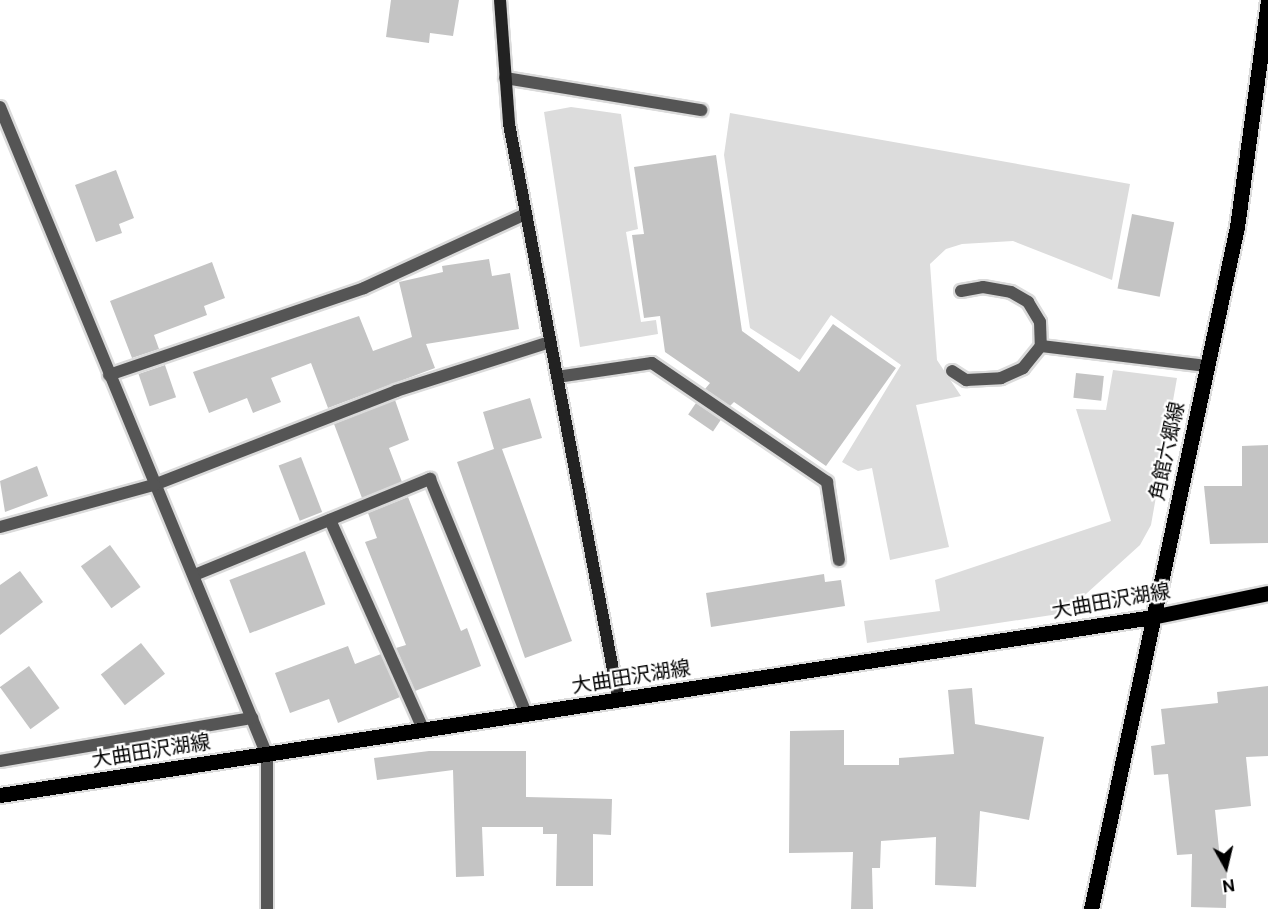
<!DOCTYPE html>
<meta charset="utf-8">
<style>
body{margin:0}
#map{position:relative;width:1268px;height:909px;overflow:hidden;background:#fff;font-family:"Public Sans","Noto Sans JP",sans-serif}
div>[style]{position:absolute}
.green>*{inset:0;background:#dcdcdc}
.building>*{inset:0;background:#c4c4c4;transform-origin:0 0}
.roads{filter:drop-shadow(2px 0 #dbdbdb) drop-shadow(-2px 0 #dbdbdb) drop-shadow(0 2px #dbdbdb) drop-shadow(0 -2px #dbdbdb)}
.lane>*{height:12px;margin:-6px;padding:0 6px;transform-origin:6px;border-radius:6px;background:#555}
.street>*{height:12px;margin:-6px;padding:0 6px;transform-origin:6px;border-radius:6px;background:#555}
.secondary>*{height:12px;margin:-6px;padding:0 6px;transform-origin:6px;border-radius:6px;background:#222}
.primary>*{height:15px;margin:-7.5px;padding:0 7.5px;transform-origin:7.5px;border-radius:7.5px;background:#000}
span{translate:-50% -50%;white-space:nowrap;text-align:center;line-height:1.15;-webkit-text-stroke:4.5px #fff;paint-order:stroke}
.street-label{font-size:20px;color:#000}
.north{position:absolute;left:1196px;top:837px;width:60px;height:60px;-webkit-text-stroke:4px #fff;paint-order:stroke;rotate:172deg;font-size:16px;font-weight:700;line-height:24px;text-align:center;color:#000}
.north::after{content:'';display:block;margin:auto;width:21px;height:27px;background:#000;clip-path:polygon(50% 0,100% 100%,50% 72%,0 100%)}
</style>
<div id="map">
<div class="green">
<i style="clip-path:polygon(571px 107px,621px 114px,638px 229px,626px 232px,641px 322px,656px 320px,658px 334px,580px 347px,544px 112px)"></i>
<i style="clip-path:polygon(730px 113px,1130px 184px,1112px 280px,1013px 241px,962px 244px,946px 249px,930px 264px,937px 360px,961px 396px,916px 405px,949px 547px,890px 560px,872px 468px,858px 471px,842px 462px,901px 365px,831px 315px,800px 360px,750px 328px,724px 155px)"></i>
<i style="clip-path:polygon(1113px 370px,1177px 378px,1151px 525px,1140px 545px,1065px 613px,867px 643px,864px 621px,940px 611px,935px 580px,1111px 521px,1076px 409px,1106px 410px)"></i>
</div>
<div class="building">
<i style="clip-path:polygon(391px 0,459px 0,453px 36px,430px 33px,429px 43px,386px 37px)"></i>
<i style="clip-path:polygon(716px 155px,742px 331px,799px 372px,833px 324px,896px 368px,826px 466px,734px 402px,730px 406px,705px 389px,710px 383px,665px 352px,660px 316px,644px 318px,632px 235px,644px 234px,634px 167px)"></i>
<i style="clip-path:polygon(116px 170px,134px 218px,119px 224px,122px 233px,96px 242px,75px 185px)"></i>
<i style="left:1132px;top:214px;width:43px;height:76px;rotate:11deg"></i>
<i style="clip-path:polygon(489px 259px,492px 276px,510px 273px,519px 329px,426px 344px,435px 368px,328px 408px,311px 363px,271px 378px,281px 402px,253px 413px,247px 398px,209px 413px,193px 372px,359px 316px,373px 351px,412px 337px,399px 282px,443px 272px,442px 266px)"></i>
<i style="clip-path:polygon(212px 262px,225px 298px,204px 306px,207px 315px,154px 335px,159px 349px,132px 358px,110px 301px)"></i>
<i style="left:165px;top:365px;width:34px;height:28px;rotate:71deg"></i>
<i style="left:1076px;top:373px;width:28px;height:25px;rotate:6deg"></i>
<i style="clip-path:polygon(530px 398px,542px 438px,502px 449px,572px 641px,525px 658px,457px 462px,494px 449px,483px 412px)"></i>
<i style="clip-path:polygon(395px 400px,409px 440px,389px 448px,402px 482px,362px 498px,334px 424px)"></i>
<i style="left:696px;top:403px;width:30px;height:14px;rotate:34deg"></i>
<i style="clip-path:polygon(1268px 445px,1268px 543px,1210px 544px,1204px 486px,1242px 486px,1242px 446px)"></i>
<i style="left:301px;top:457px;width:59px;height:24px;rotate:69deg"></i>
<i style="clip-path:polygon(37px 466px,48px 496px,5px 512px,0 481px)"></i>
<i style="clip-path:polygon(408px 497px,461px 631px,467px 628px,481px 666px,415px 691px,396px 648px,406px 645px,365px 542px,377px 538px,368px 513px)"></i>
<i style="left:110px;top:545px;width:52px;height:36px;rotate:54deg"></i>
<i style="left:305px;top:551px;width:57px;height:81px;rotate:69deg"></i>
<i style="clip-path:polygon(20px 571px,43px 602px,0 635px,0 585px)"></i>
<i style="clip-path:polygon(824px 574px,825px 582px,841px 580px,845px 606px,711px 627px,706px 593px)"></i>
<i style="left:141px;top:643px;width:39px;height:51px;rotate:52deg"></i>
<i style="clip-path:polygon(348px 646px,355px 664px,381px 654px,400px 697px,338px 723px,329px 699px,290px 713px,275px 673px)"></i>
<i style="left:29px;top:666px;width:52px;height:36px;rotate:54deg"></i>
<i style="clip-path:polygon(1268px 686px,1268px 756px,1246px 757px,1251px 806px,1215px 810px,1220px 859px,1227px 860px,1226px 908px,1191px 907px,1192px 854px,1177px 855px,1168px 774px,1154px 775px,1151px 746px,1165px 744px,1161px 709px,1218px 703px,1217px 692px)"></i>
<i style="clip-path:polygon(972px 688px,975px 724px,1044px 737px,1029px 820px,980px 811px,976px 887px,935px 885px,936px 837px,881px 841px,880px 868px,872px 868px,873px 909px,851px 909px,853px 852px,789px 853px,790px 731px,844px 730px,844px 765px,899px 765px,899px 758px,954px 754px,948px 690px)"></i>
<i style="clip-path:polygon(429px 751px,526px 751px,526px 797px,612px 799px,611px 835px,593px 834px,593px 886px,556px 886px,557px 834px,543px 834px,543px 827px,482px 827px,484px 876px,456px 877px,453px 770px,377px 780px,374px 758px)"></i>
</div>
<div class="roads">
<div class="lane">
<i style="left:505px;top:78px;width:199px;rotate:9.3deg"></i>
<i style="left:961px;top:291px;width:22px;rotate:-10deg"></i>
<i style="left:983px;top:287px;width:28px;rotate:10deg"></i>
<i style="left:1011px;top:292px;width:20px;rotate:30deg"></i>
<i style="left:1028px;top:302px;width:23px;rotate:59deg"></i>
<i style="left:1040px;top:322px;width:24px;rotate:88deg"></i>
<i style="left:952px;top:371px;width:17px;rotate:33deg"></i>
<i style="left:966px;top:380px;width:35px;rotate:-3deg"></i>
<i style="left:1001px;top:378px;width:24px;rotate:-24deg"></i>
<i style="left:1023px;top:368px;width:28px;rotate:-51deg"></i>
<i style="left:1041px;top:346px;width:167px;rotate:6.9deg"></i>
<i style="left:557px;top:377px;width:96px;rotate:-8.4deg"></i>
<i style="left:652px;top:363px;width:212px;rotate:34.2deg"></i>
<i style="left:827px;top:482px;width:79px;rotate:81.3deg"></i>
<i style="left:154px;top:485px;width:260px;rotate:-21.2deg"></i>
<i style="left:396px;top:391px;width:162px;rotate:-17.7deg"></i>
<i style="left:330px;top:520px;width:231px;rotate:66deg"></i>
<i style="left:197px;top:574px;width:252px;rotate:-22.2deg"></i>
<i style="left:430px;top:479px;width:255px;rotate:67.7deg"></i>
</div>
<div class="street">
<i style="left:0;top:107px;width:701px;rotate:67.61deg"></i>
<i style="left:267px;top:755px;width:154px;rotate:90deg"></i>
<i style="left:109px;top:375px;width:269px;rotate:-18.8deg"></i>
<i style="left:364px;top:288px;width:178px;rotate:-24.6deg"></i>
<i style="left:0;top:527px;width:160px;rotate:-15.3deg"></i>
<i style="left:0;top:761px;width:256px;rotate:-9.7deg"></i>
</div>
<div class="secondary">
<i style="left:500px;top:0;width:124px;rotate:85.8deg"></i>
<i style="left:509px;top:124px;width:587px;rotate:79.21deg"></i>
</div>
<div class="primary">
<i style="left:0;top:795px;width:1166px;rotate:-8.78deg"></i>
<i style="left:1152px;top:617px;width:118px;rotate:-11.7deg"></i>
<i style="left:1091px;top:909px;width:697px;rotate:-77.92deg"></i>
<i style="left:1237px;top:227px;width:229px;rotate:-82.2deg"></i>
</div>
</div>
<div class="street-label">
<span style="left:1167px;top:451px;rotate:-78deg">角館六郷線</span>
<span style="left:1111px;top:601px;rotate:-10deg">大曲田沢湖線</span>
<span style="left:631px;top:677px;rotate:-9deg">大曲田沢湖線</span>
<span style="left:151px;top:751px;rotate:-9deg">大曲田沢湖線</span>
</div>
<div class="north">N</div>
</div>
